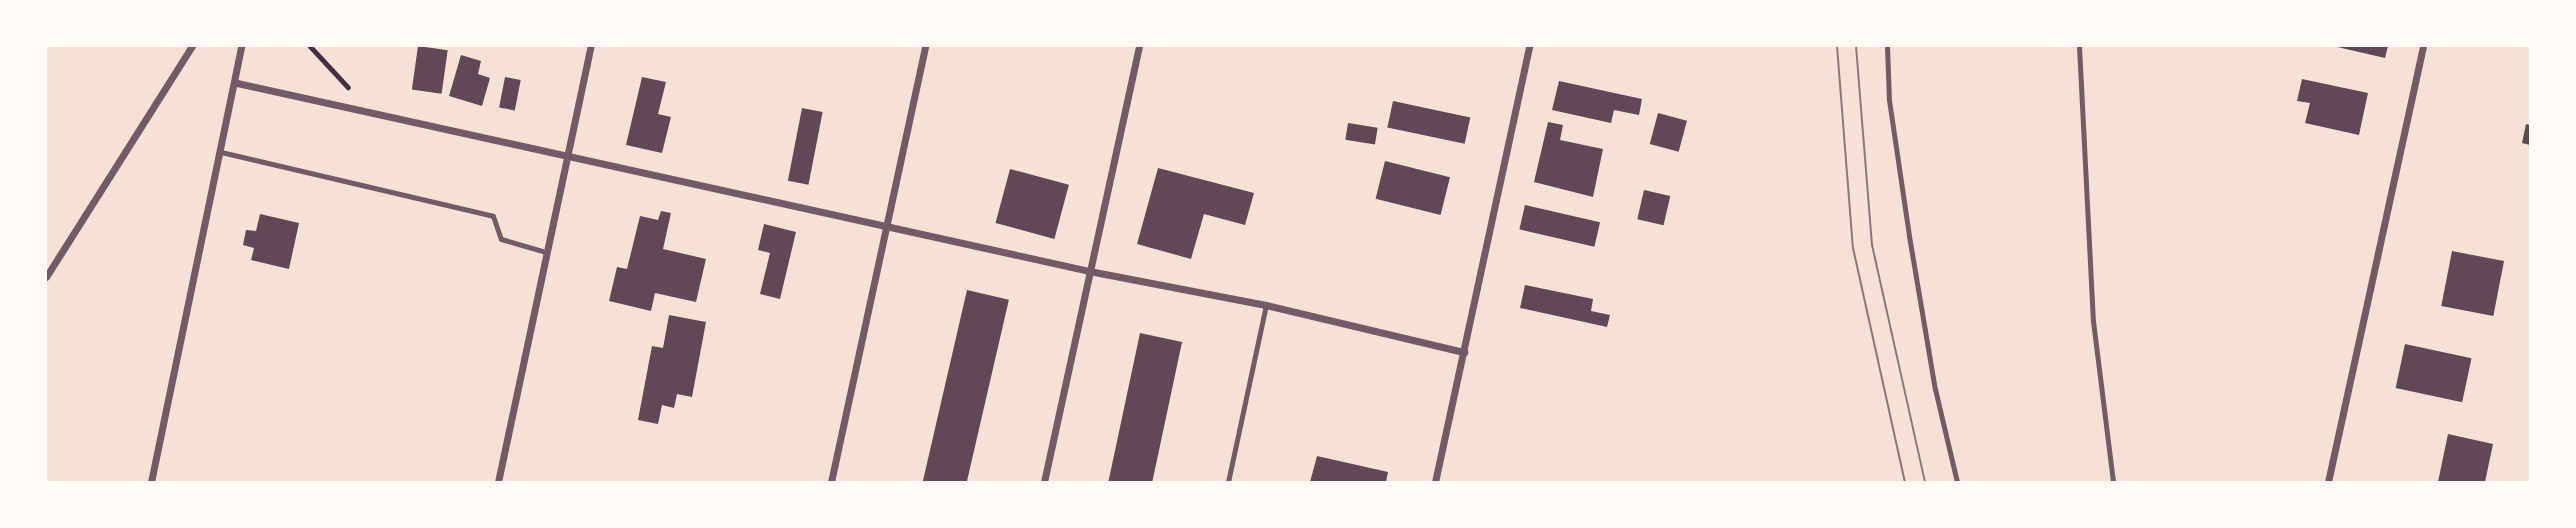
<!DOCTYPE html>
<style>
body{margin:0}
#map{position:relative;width:2576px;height:528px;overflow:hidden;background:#f7e1d7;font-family:"PT Sans",sans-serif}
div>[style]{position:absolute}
.building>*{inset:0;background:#644757;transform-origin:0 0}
.path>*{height:4.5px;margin:-2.25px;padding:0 2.25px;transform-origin:2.25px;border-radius:2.25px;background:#4a2c40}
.service>*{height:5px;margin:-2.5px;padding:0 2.5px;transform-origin:2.5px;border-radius:2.5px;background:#755966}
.minor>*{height:7px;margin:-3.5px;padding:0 3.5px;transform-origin:3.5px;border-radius:3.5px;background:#755966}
.tram>*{height:2px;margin:-1px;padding:0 1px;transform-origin:1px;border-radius:1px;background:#8f747c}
span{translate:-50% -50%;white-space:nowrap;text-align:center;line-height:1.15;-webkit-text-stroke:5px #fffaf5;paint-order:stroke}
.frame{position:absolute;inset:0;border:47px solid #fffaf5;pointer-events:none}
</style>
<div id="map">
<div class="building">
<i style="left:418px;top:46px;width:30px;height:44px;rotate:8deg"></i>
<i style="clip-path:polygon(2333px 46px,2388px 46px,2385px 58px)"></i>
<i style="clip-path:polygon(461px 55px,481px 61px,478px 74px,490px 78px,482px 106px,449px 96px)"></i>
<i style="left:505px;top:77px;width:16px;height:31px;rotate:11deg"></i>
<i style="clip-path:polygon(642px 77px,666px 82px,658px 114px,671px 117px,662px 153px,626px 145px)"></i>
<i style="clip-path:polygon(2302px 79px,2368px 93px,2359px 135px,2305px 123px,2310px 103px,2297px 101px)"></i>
<i style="clip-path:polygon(1559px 81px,1642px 99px,1639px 115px,1614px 110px,1611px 123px,1552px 110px)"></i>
<i style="left:1393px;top:101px;width:79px;height:27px;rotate:12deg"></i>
<i style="left:802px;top:108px;width:21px;height:74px;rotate:11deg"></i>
<i style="left:1658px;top:113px;width:30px;height:32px;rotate:15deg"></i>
<i style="clip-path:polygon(1548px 122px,1563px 125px,1560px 140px,1603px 149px,1593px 197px,1534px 182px)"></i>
<i style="left:1348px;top:123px;width:30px;height:17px;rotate:9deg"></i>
<i style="clip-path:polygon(2526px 124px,2530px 125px,2530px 145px,2522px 143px)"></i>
<i style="left:1385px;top:161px;width:67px;height:39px;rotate:14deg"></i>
<i style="clip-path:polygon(1158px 168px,1254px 193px,1245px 225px,1204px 214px,1191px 259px,1137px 244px)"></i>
<i style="left:1010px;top:169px;width:61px;height:56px;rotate:15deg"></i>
<i style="left:1644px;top:190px;width:27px;height:30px;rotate:13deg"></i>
<i style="left:1525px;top:205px;width:77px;height:25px;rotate:13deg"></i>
<i style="clip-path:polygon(661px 211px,671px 213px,663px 249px,706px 259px,696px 302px,655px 293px,651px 311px,609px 301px,617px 267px,627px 269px,640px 216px,658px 220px)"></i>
<i style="clip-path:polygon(260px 214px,299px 223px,289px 269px,251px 260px,254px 248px,243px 245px,246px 230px,256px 231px)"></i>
<i style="clip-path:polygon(764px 224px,796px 232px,780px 299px,760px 294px,770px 253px,758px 250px)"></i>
<i style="left:2452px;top:251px;width:53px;height:56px;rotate:11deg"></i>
<i style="clip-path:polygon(1525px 285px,1593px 299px,1591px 311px,1610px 315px,1607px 327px,1520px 308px)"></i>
<i style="left:967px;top:290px;width:43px;height:197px;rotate:13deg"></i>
<i style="clip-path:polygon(669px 315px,706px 322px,692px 397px,677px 394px,674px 408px,662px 405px,658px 424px,638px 420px,652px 346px,663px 348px)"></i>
<i style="left:1140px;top:333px;width:43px;height:152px;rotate:12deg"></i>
<i style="left:2405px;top:344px;width:68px;height:45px;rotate:12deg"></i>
<i style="clip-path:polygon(2448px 434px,2493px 444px,2485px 482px,2438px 482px)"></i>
<i style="clip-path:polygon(1317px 456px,1388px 472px,1386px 482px,1310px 482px)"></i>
</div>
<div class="path">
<i style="left:310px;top:46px;width:56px;rotate:47.2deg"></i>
</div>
<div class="service">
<i style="left:1887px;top:46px;width:54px;rotate:87.9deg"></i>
<i style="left:1889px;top:100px;width:137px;rotate:81.6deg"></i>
<i style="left:1909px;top:236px;width:155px;rotate:80.4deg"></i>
<i style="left:1935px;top:389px;width:96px;rotate:76.7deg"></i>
<i style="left:2079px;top:46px;width:275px;rotate:87.1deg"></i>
<i style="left:2093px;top:321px;width:162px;rotate:82.9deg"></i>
<i style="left:221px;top:152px;width:279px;rotate:13.2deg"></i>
<i style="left:493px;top:216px;width:24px;rotate:71deg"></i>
<i style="left:501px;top:239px;width:47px;rotate:16.1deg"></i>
<i style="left:1228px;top:482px;width:181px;rotate:-77.9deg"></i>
</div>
<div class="minor">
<i style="left:237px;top:83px;width:872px;rotate:12.44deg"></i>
<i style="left:1089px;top:271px;width:180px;rotate:10.9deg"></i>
<i style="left:1266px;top:305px;width:204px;rotate:13.4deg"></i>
<i style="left:46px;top:277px;width:273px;rotate:-57.7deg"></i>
<i style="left:151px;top:482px;width:445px;rotate:-78.3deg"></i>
<i style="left:498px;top:482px;width:446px;rotate:-78deg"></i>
<i style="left:831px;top:482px;width:446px;rotate:-77.8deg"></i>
<i style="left:1044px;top:482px;width:446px;rotate:-77.7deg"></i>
<i style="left:1435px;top:482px;width:446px;rotate:-77.8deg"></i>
<i style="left:2328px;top:482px;width:446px;rotate:-77.7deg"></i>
</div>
<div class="tram">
<i style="left:1837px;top:46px;width:203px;rotate:85.5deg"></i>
<i style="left:1853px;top:248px;width:240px;rotate:77.5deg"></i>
<i style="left:1856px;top:46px;width:200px;rotate:85.4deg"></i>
<i style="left:1872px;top:245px;width:243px;rotate:77.4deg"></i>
</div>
<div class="frame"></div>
</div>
